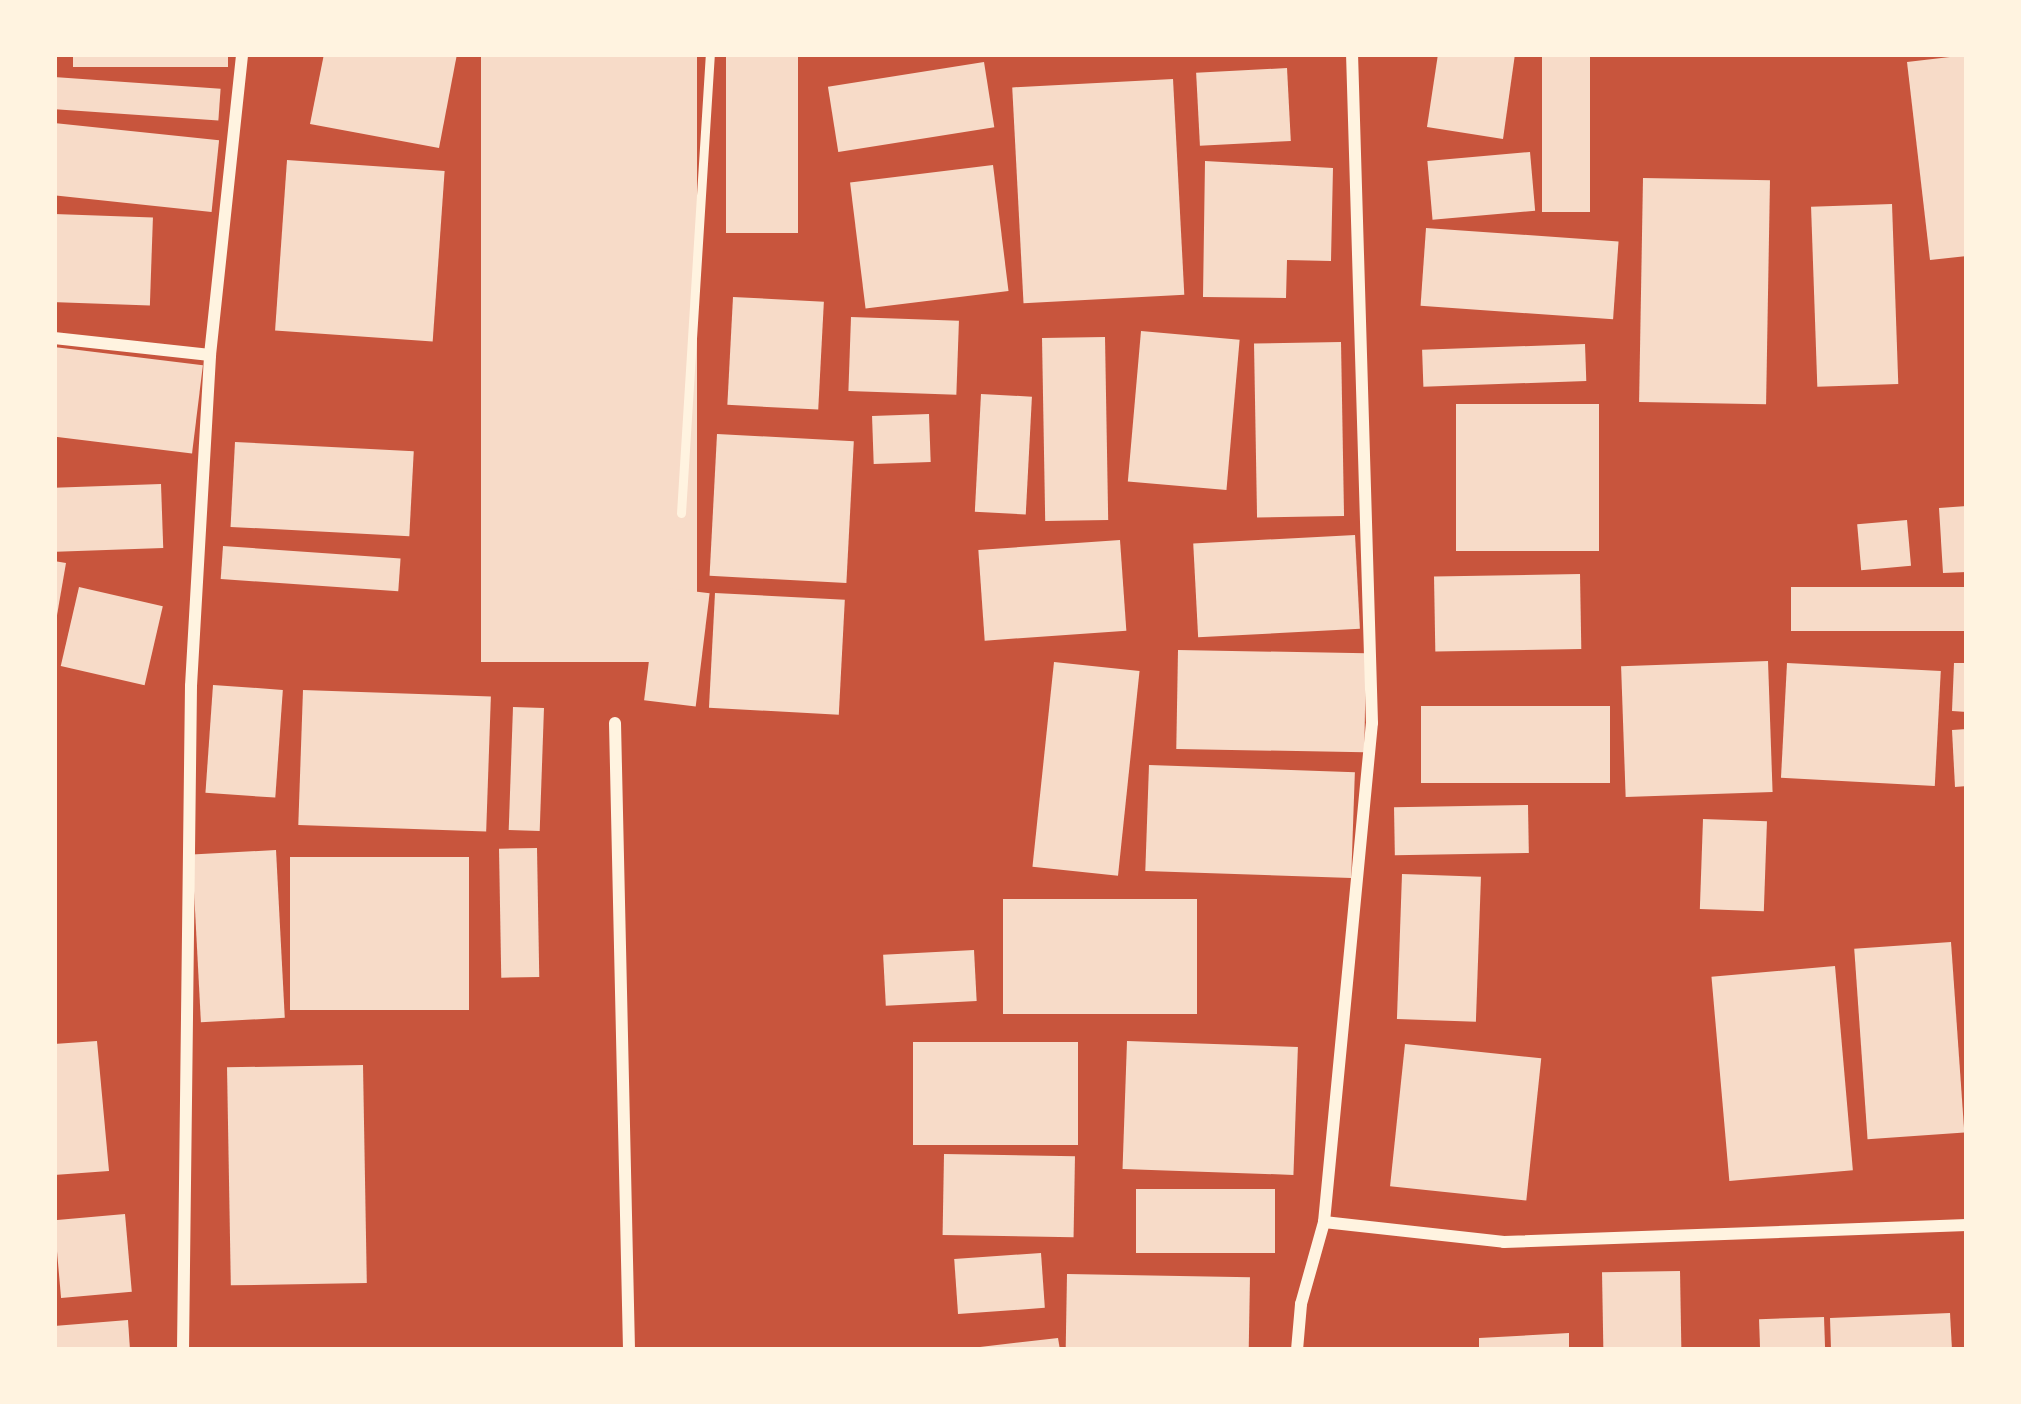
<!DOCTYPE html>
<style>
body{margin:0}
#map{position:relative;width:2021px;height:1404px;overflow:hidden;background:#c8553d;font-family:"PT Sans Narrow",sans-serif}
div>[style]{position:absolute}
.building>*{inset:0;background:#f7dbc8;transform-origin:0 0}
.service>*{height:9px;margin:-4.5px;padding:0 4.5px;transform-origin:4.5px;border-radius:4.5px;background:#fff3e0}
.minor>*{height:12px;margin:-6px;padding:0 6px;transform-origin:6px;border-radius:6px;background:#fff3e0}
span{translate:-50% -50%;white-space:nowrap;text-align:center;line-height:1.15;-webkit-text-stroke:9px #fff3e0;paint-order:stroke}
.frame{position:absolute;inset:0;border:57px solid #fff3e0;pointer-events:none}
</style>
<div id="map">
<div class="building">
<i style="left:73px;top:54px;width:155px;height:13px"></i>
<i style="clip-path:polygon(324px 54px,457px 54px,439px 148px,310px 124px)"></i>
<i style="left:481px;top:54px;width:216px;height:608px"></i>
<i style="left:726px;top:54px;width:72px;height:179px"></i>
<i style="clip-path:polygon(1438px 54px,1515px 54px,1503px 139px,1427px 127px)"></i>
<i style="left:1542px;top:54px;width:48px;height:158px"></i>
<i style="clip-path:polygon(1967px 55px,1967px 256px,1930px 260px,1907px 62px)"></i>
<i style="left:984px;top:62px;width:66px;height:158px;rotate:81deg"></i>
<i style="left:1287px;top:68px;width:73px;height:91px;rotate:87deg"></i>
<i style="left:54px;top:77px;width:167px;height:32px;rotate:4deg"></i>
<i style="left:1173px;top:79px;width:216px;height:161px;rotate:87deg"></i>
<i style="left:54px;top:123px;width:166px;height:72px;rotate:6deg"></i>
<i style="left:1530px;top:152px;width:59px;height:103px;rotate:85deg"></i>
<i style="left:287px;top:160px;width:158px;height:171px;rotate:4deg"></i>
<i style="clip-path:polygon(1205px 161px,1333px 168px,1331px 261px,1287px 260px,1286px 298px,1203px 297px)"></i>
<i style="left:993px;top:165px;width:127px;height:144px;rotate:83deg"></i>
<i style="left:1643px;top:178px;width:127px;height:224px;rotate:1deg"></i>
<i style="left:1892px;top:204px;width:180px;height:81px;rotate:88deg"></i>
<i style="left:54px;top:214px;width:99px;height:88px;rotate:2deg"></i>
<i style="left:1426px;top:228px;width:193px;height:78px;rotate:4deg"></i>
<i style="left:733px;top:297px;width:91px;height:108px;rotate:3deg"></i>
<i style="left:851px;top:317px;width:108px;height:74px;rotate:2deg"></i>
<i style="left:1141px;top:331px;width:99px;height:151px;rotate:5deg"></i>
<i style="left:1105px;top:337px;width:183px;height:63px;rotate:89deg"></i>
<i style="left:1341px;top:342px;width:174px;height:87px;rotate:89deg"></i>
<i style="left:1585px;top:344px;width:37px;height:163px;rotate:88deg"></i>
<i style="left:54px;top:347px;width:150px;height:89px;rotate:7deg"></i>
<i style="left:981px;top:394px;width:51px;height:118px;rotate:3deg"></i>
<i style="left:1456px;top:404px;width:143px;height:147px"></i>
<i style="left:929px;top:414px;width:48px;height:57px;rotate:88deg"></i>
<i style="left:717px;top:434px;width:137px;height:142px;rotate:3deg"></i>
<i style="left:235px;top:442px;width:179px;height:85px;rotate:3deg"></i>
<i style="left:161px;top:484px;width:64px;height:107px;rotate:88deg"></i>
<i style="clip-path:polygon(1967px 506px,1967px 572px,1943px 573px,1939px 508px)"></i>
<i style="left:1907px;top:520px;width:46px;height:50px;rotate:85deg"></i>
<i style="left:1355px;top:535px;width:94px;height:162px;rotate:87deg"></i>
<i style="left:1120px;top:540px;width:91px;height:142px;rotate:86deg"></i>
<i style="left:223px;top:546px;width:178px;height:33px;rotate:4deg"></i>
<i style="clip-path:polygon(54px 561px,66px 563px,56px 621px,54px 621px)"></i>
<i style="left:1580px;top:574px;width:75px;height:146px;rotate:89deg"></i>
<i style="left:79px;top:587px;width:86px;height:81px;rotate:13deg"></i>
<i style="left:658px;top:587px;width:52px;height:114px;rotate:7deg"></i>
<i style="left:1791px;top:587px;width:176px;height:44px"></i>
<i style="left:715px;top:593px;width:130px;height:115px;rotate:3deg"></i>
<i style="left:1178px;top:650px;width:188px;height:99px;rotate:1deg"></i>
<i style="left:1768px;top:661px;width:131px;height:147px;rotate:88deg"></i>
<i style="left:1054px;top:662px;width:86px;height:206px;rotate:6deg"></i>
<i style="left:1787px;top:663px;width:154px;height:115px;rotate:3deg"></i>
<i style="clip-path:polygon(1954px 663px,1967px 663px,1967px 712px,1952px 711px)"></i>
<i style="left:213px;top:685px;width:70px;height:108px;rotate:4deg"></i>
<i style="left:303px;top:690px;width:188px;height:135px;rotate:2deg"></i>
<i style="left:1610px;top:706px;width:77px;height:189px;rotate:90deg"></i>
<i style="left:513px;top:707px;width:31px;height:123px;rotate:2deg"></i>
<i style="clip-path:polygon(1967px 729px,1967px 786px,1955px 787px,1952px 730px)"></i>
<i style="left:1149px;top:765px;width:206px;height:106px;rotate:2deg"></i>
<i style="left:1528px;top:805px;width:48px;height:134px;rotate:89deg"></i>
<i style="left:1703px;top:819px;width:64px;height:90px;rotate:2deg"></i>
<i style="left:537px;top:848px;width:129px;height:38px;rotate:89deg"></i>
<i style="left:276px;top:850px;width:168px;height:84px;rotate:87deg"></i>
<i style="left:469px;top:857px;width:153px;height:179px;rotate:90deg"></i>
<i style="left:1402px;top:874px;width:79px;height:145px;rotate:2deg"></i>
<i style="left:1197px;top:899px;width:115px;height:194px;rotate:90deg"></i>
<i style="left:1951px;top:942px;width:191px;height:97px;rotate:86deg"></i>
<i style="left:974px;top:950px;width:51px;height:91px;rotate:87deg"></i>
<i style="left:1835px;top:966px;width:205px;height:124px;rotate:85deg"></i>
<i style="clip-path:polygon(97px 1041px,109px 1171px,54px 1175px,54px 1044px)"></i>
<i style="left:1127px;top:1041px;width:171px;height:128px;rotate:2deg"></i>
<i style="left:913px;top:1042px;width:165px;height:103px"></i>
<i style="left:1405px;top:1044px;width:137px;height:143px;rotate:6deg"></i>
<i style="left:363px;top:1065px;width:218px;height:136px;rotate:89deg"></i>
<i style="left:944px;top:1154px;width:131px;height:81px;rotate:1deg"></i>
<i style="left:1136px;top:1189px;width:139px;height:64px"></i>
<i style="left:125px;top:1214px;width:78px;height:71px;rotate:85deg"></i>
<i style="left:1041px;top:1253px;width:55px;height:87px;rotate:86deg"></i>
<i style="left:1680px;top:1271px;width:79px;height:78px;rotate:89deg"></i>
<i style="left:1067px;top:1274px;width:183px;height:76px;rotate:1deg"></i>
<i style="clip-path:polygon(1950px 1313px,1952px 1350px,1831px 1350px,1830px 1318px)"></i>
<i style="left:1824px;top:1317px;width:33px;height:65px;rotate:88deg"></i>
<i style="clip-path:polygon(128px 1320px,130px 1350px,54px 1350px,54px 1326px)"></i>
<i style="clip-path:polygon(1569px 1333px,1569px 1350px,1479px 1350px,1479px 1338px)"></i>
<i style="clip-path:polygon(1058px 1338px,1060px 1350px,980px 1350px,980px 1347px)"></i>
</div>
<div class="service">
<i style="left:681px;top:513px;width:460px;rotate:-86.4deg"></i>
</div>
<div class="minor">
<i style="left:54px;top:338px;width:157px;rotate:6.2deg"></i>
<i style="left:615px;top:723px;width:627px;rotate:88.72deg"></i>
<i style="left:1324px;top:1222px;width:181px;rotate:6.3deg"></i>
<i style="left:1504px;top:1242px;width:463px;rotate:-2.1deg"></i>
<i style="left:183px;top:1350px;width:664px;rotate:-89.31deg"></i>
<i style="left:191px;top:686px;width:332px;rotate:-86.7deg"></i>
<i style="left:210px;top:355px;width:303px;rotate:-83.9deg"></i>
<i style="left:1297px;top:1350px;width:46px;rotate:-85deg"></i>
<i style="left:1301px;top:1304px;width:85px;rotate:-74.3deg"></i>
<i style="left:1324px;top:1222px;width:501px;rotate:-84.51deg"></i>
<i style="left:1372px;top:723px;width:669px;rotate:-91.71deg"></i>
</div>
<div class="frame"></div>
</div>
